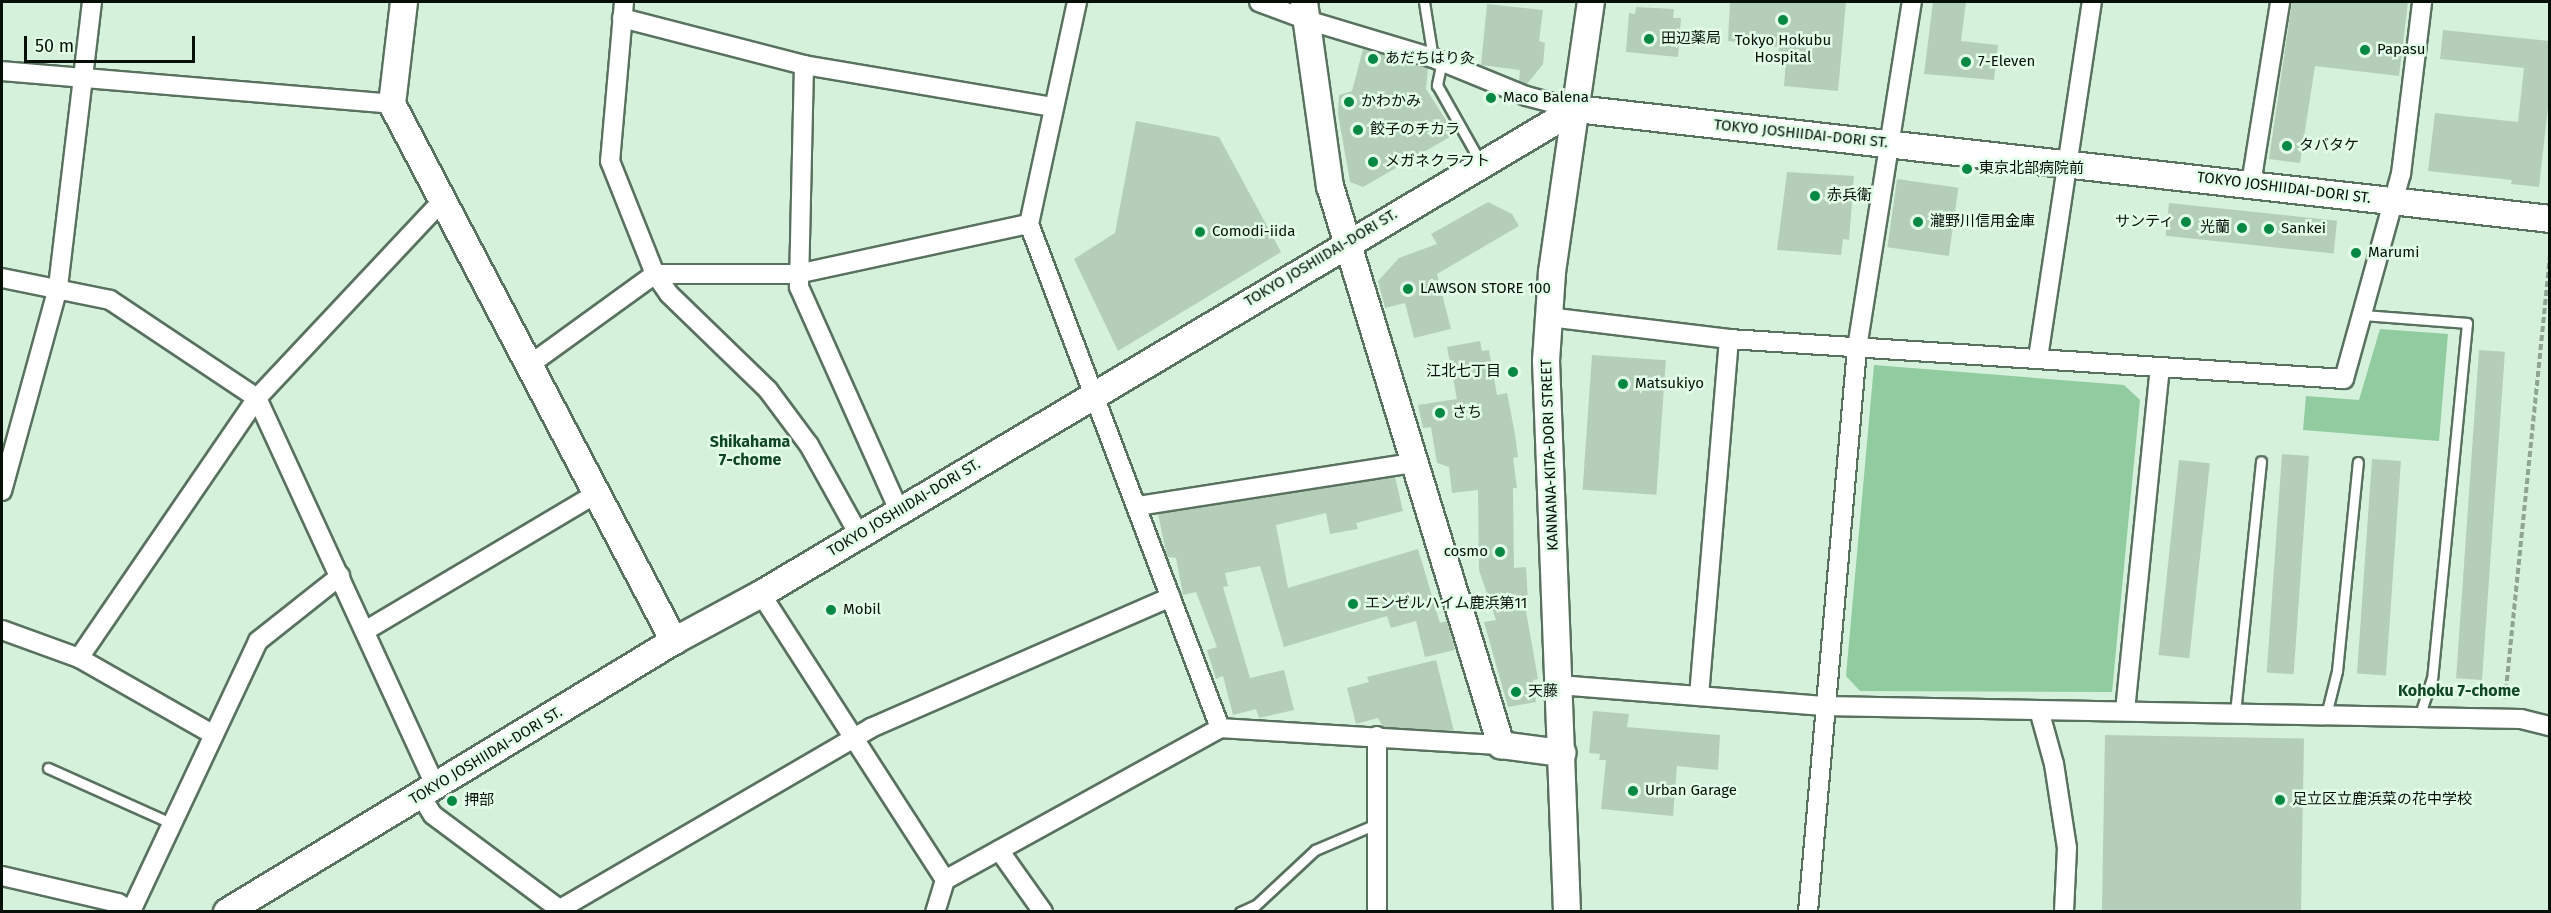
<!DOCTYPE html>
<meta charset="utf-8">
<style>
body{margin:0}
#map{position:relative;width:2551px;height:913px;overflow:hidden;background:#d5f0db;font-family:"Fira Sans","Noto Sans JP",sans-serif}
div>[style]{position:absolute}
.green>*{inset:0;background:#90cca0}
.building>*{inset:0;background:#b4ceba;transform-origin:0 0}
.path>*{height:4px;margin-top:-2px;transform-origin:0;background:repeating-linear-gradient(90deg,#8fa494 0 6px,transparent 0 9px)}
.roads{filter:drop-shadow(2px 0 #59715f) drop-shadow(-2px 0 #59715f) drop-shadow(0 2px #59715f) drop-shadow(0 -2px #59715f)}
.lane>*{height:9px;margin:-4.5px;padding:0 4.5px;transform-origin:4.5px;border-radius:4.5px;background:#fff}
.street>*{height:18px;margin:-9px;padding:0 9px;transform-origin:9px;border-radius:9px;background:#fff}
.secondary>*{height:26px;margin:-13px;padding:0 13px;transform-origin:13px;border-radius:13px;background:#fff}
.dots>*{width:16px;height:16px;translate:-50% -50%;box-sizing:border-box;border:3px solid #e2fee8;border-radius:50%}
span{translate:-50% -50%;white-space:nowrap;text-align:center;line-height:1.15;-webkit-text-stroke:5px #e2fee8;paint-order:stroke}
.poi-label{font-size:15px;color:#060f08}
.left{translate:0 -50%;text-align:left}
.right{translate:-100% -50%;text-align:right}
.street-label{font-size:15px;color:#060f08}
.neighbourhood-label{font-size:16px;color:#114625;font-weight:700}
.frame{position:absolute;inset:0;border:3px solid #060f08;pointer-events:none}
.scale{position:absolute;left:24px;top:36px;width:171px;height:27px;box-sizing:border-box;border:3px solid #060f08;border-top:0;padding-left:8px;font-size:18px;line-height:21px;white-space:nowrap;color:#060f08;-webkit-text-stroke:4px #e2fee8;paint-order:stroke}
</style>
<div id="map">
<div class="green">
<i style="clip-path:polygon(2380px 329px,2448px 334px,2439px 441px,2303px 430px,2306px 396px,2359px 400px)"></i>
<i style="clip-path:polygon(1874px 365px,2124px 385px,2140px 400px,2112px 692px,1860px 691px,1846px 676px)"></i>
</div>
<div class="building">
<i style="clip-path:polygon(1730px 2px,1846px 2px,1838px 91px,1784px 86px,1786px 61px,1778px 60px,1779px 47px,1728px 41px)"></i>
<i style="clip-path:polygon(1933px 2px,1966px 2px,1961px 41px,1998px 45px,1994px 80px,1924px 74px)"></i>
<i style="clip-path:polygon(2292px 2px,2408px 2px,2399px 76px,2315px 66px,2300px 163px,2269px 159px)"></i>
<i style="clip-path:polygon(1487px 4px,1543px 10px,1539px 41px,1545px 43px,1543px 64px,1527px 84px,1519px 81px,1520px 70px,1481px 65px)"></i>
<i style="clip-path:polygon(1636px 7px,1674px 9px,1673px 18px,1681px 18px,1678px 57px,1626px 52px,1629px 13px,1635px 14px)"></i>
<i style="clip-path:polygon(2443px 30px,2550px 41px,2550px 89px,2539px 187px,2511px 184px,2512px 180px,2428px 171px,2435px 113px,2518px 122px,2524px 68px,2440px 59px)"></i>
<i style="clip-path:polygon(1363px 49px,1428px 68px,1426px 89px,1455px 134px,1363px 187px,1350px 182px,1338px 114px,1339px 95px,1352px 91px)"></i>
<i style="clip-path:polygon(1136px 121px,1219px 137px,1281px 252px,1118px 351px,1074px 259px,1115px 233px)"></i>
<i style="clip-path:polygon(1787px 172px,1854px 176px,1849px 240px,1843px 239px,1841px 255px,1777px 250px)"></i>
<i style="left:1897px;top:179px;width:62px;height:69px;rotate:8deg"></i>
<i style="clip-path:polygon(1488px 202px,1512px 214px,1519px 226px,1437px 274px,1451px 329px,1414px 338px,1405px 303px,1385px 308px,1378px 281px,1399px 258px,1437px 244px,1431px 234px)"></i>
<i style="left:2169px;top:203px;width:169px;height:33px;rotate:6deg"></i>
<i style="clip-path:polygon(1480px 341px,1482px 351px,1489px 350px,1497px 395px,1507px 393px,1515px 434px,1518px 457px,1513px 458px,1517px 488px,1513px 488px,1514px 568px,1526px 567px,1528px 600px,1524px 600px,1538px 679px,1533px 680px,1536px 702px,1508px 707px,1484px 622px,1496px 620px,1479px 570px,1478px 490px,1452px 493px,1449px 467px,1437px 463px,1431px 427px,1423px 428px,1418px 405px,1457px 399px,1447px 347px)"></i>
<i style="left:2479px;top:350px;width:26px;height:329px;rotate:4deg"></i>
<i style="left:1592px;top:355px;width:74px;height:135px;rotate:4deg"></i>
<i style="left:2282px;top:454px;width:27px;height:219px;rotate:4deg"></i>
<i style="left:2372px;top:459px;width:29px;height:215px;rotate:4deg"></i>
<i style="left:2179px;top:460px;width:31px;height:196px;rotate:6deg"></i>
<i style="clip-path:polygon(1395px 477px,1403px 511px,1356px 523px,1358px 529px,1330px 534px,1326px 513px,1276px 525px,1288px 588px,1418px 549px,1440px 623px,1447px 621px,1455px 650px,1425px 657px,1416px 621px,1391px 628px,1387px 616px,1284px 647px,1260px 566px,1225px 573px,1228px 586px,1223px 587px,1250px 678px,1284px 670px,1294px 710px,1259px 718px,1256px 709px,1233px 715px,1223px 676px,1216px 679px,1207px 650px,1217px 647px,1196px 592px,1183px 595px,1176px 558px,1167px 557px,1158px 514px)"></i>
<i style="clip-path:polygon(1436px 660px,1454px 731px,1383px 727px,1378px 718px,1356px 724px,1347px 688px,1369px 682px,1367px 677px)"></i>
<i style="clip-path:polygon(1593px 711px,1629px 714px,1627px 727px,1720px 735px,1718px 770px,1677px 766px,1673px 816px,1601px 809px,1606px 760px,1599px 760px,1600px 754px,1589px 753px)"></i>
<i style="left:2105px;top:735px;width:199px;height:177px;rotate:1deg"></i>
</div>
<div class="path">
<i style="left:2505px;top:699px;width:446px;rotate:-84.2deg"></i>
</div>
<div class="roads">
<div class="lane">
<i style="left:1424px;top:2px;width:57px;rotate:80.9deg"></i>
<i style="left:1442px;top:61px;width:25px;rotate:102deg"></i>
<i style="left:1437px;top:85px;width:90px;rotate:60.6deg"></i>
<i style="left:2364px;top:315px;width:103px;rotate:4.4deg"></i>
<i style="left:2467px;top:323px;width:357px;rotate:95.6deg"></i>
<i style="left:2432px;top:678px;width:41px;rotate:108.4deg"></i>
<i style="left:2235px;top:713px;width:253px;rotate:-84.1deg"></i>
<i style="left:2326px;top:715px;width:45px;rotate:-76deg"></i>
<i style="left:2337px;top:671px;width:210px;rotate:-84.3deg"></i>
<i style="left:48px;top:768px;width:137px;rotate:24.1deg"></i>
<i style="left:1240px;top:912px;width:17px;rotate:-24deg"></i>
<i style="left:1256px;top:905px;width:81px;rotate:-43deg"></i>
<i style="left:1315px;top:850px;width:66px;rotate:-23.1deg"></i>
</div>
<div class="street">
<i style="left:624px;top:2px;width:160px;rotate:95deg"></i>
<i style="left:610px;top:161px;width:122px;rotate:68.3deg"></i>
<i style="left:655px;top:274px;width:24px;rotate:55deg"></i>
<i style="left:669px;top:294px;width:138px;rotate:44.1deg"></i>
<i style="left:768px;top:390px;width:69px;rotate:53.3deg"></i>
<i style="left:809px;top:445px;width:103px;rotate:60.9deg"></i>
<i style="left:1259px;top:2px;width:51px;rotate:20.6deg"></i>
<i style="left:1307px;top:20px;width:132px;rotate:16.8deg"></i>
<i style="left:1433px;top:58px;width:100px;rotate:22.2deg"></i>
<i style="left:1526px;top:96px;width:52px;rotate:14.6deg"></i>
<i style="left:622px;top:18px;width:188px;rotate:14.5deg"></i>
<i style="left:804px;top:65px;width:253px;rotate:9.6deg"></i>
<i style="left:804px;top:65px;width:222px;rotate:91.3deg"></i>
<i style="left:799px;top:287px;width:245px;rotate:65.9deg"></i>
<i style="left:2px;top:71px;width:391px;rotate:4.8deg"></i>
<i style="left:2251px;top:184px;width:184px;rotate:-80.9deg"></i>
<i style="left:1029px;top:224px;width:227px;rotate:-77.8deg"></i>
<i style="left:2px;top:278px;width:110px;rotate:11.5deg"></i>
<i style="left:110px;top:300px;width:177px;rotate:33.7deg"></i>
<i style="left:257px;top:398px;width:428px;rotate:65.3deg"></i>
<i style="left:1548px;top:317px;width:182px;rotate:6.9deg"></i>
<i style="left:1729px;top:339px;width:616px;rotate:3.72deg"></i>
<i style="left:2344px;top:379px;width:213px;rotate:-74.5deg"></i>
<i style="left:2401px;top:174px;width:173px;rotate:-83deg"></i>
<i style="left:2038px;top:358px;width:360px;rotate:-81.4deg"></i>
<i style="left:528px;top:366px;width:157px;rotate:-35.9deg"></i>
<i style="left:655px;top:274px;width:142px"></i>
<i style="left:797px;top:274px;width:237px;rotate:-12.2deg"></i>
<i style="left:1029px;top:224px;width:539px;rotate:69.24deg"></i>
<i style="left:2px;top:491px;width:212px;rotate:-74.6deg"></i>
<i style="left:58px;top:287px;width:287px;rotate:-83.2deg"></i>
<i style="left:1138px;top:506px;width:277px;rotate:-8.9deg"></i>
<i style="left:761px;top:594px;width:340px;rotate:57.2deg"></i>
<i style="left:945px;top:880px;width:34px;rotate:107deg"></i>
<i style="left:2px;top:630px;width:82px;rotate:20deg"></i>
<i style="left:79px;top:658px;width:155px;rotate:29.7deg"></i>
<i style="left:365px;top:631px;width:269px;rotate:-30.7deg"></i>
<i style="left:79px;top:658px;width:315px;rotate:-55.6deg"></i>
<i style="left:257px;top:398px;width:270px;rotate:-46.8deg"></i>
<i style="left:1558px;top:685px;width:267px;rotate:4.5deg"></i>
<i style="left:1824px;top:706px;width:697px;rotate:1.07deg"></i>
<i style="left:2521px;top:719px;width:30px;rotate:14deg"></i>
<i style="left:1699px;top:696px;width:358px;rotate:-85.2deg"></i>
<i style="left:2039px;top:710px;width:56px;rotate:74.5deg"></i>
<i style="left:2054px;top:764px;width:85px;rotate:81.2deg"></i>
<i style="left:2067px;top:848px;width:64px;rotate:92.7deg"></i>
<i style="left:2125px;top:711px;width:345px;rotate:-84.2deg"></i>
<i style="left:421px;top:796px;width:22px;rotate:58deg"></i>
<i style="left:433px;top:815px;width:162px;rotate:36.7deg"></i>
<i style="left:999px;top:850px;width:76px;rotate:54.6deg"></i>
<i style="left:2px;top:876px;width:119px;rotate:13.1deg"></i>
<i style="left:118px;top:903px;width:17px;rotate:31deg"></i>
<i style="left:945px;top:880px;width:314px;rotate:-28.9deg"></i>
<i style="left:1220px;top:728px;width:282px;rotate:3.5deg"></i>
<i style="left:132px;top:909px;width:296px;rotate:-64.8deg"></i>
<i style="left:258px;top:641px;width:105px;rotate:-38.4deg"></i>
<i style="left:555px;top:912px;width:366px;rotate:-30.2deg"></i>
<i style="left:871px;top:728px;width:327px;rotate:-23.6deg"></i>
<i style="left:1377px;top:912px;width:176px;rotate:-90deg"></i>
<i style="left:1808px;top:912px;width:566px;rotate:-85.03deg"></i>
<i style="left:1857px;top:348px;width:350px;rotate:-81deg"></i>
</div>
<div class="secondary">
<i style="left:404px;top:2px;width:103px;rotate:96.7deg"></i>
<i style="left:392px;top:104px;width:607px;rotate:62.29deg"></i>
<i style="left:1304px;top:2px;width:186px;rotate:82deg"></i>
<i style="left:1330px;top:186px;width:585px;rotate:72.99deg"></i>
<i style="left:1501px;top:745px;width:62px;rotate:7.5deg"></i>
<i style="left:227px;top:912px;width:523px;rotate:-31.23deg"></i>
<i style="left:674px;top:641px;width:99px;rotate:-28.4deg"></i>
<i style="left:761px;top:594px;width:948px;rotate:-30.76deg"></i>
<i style="left:1576px;top:109px;width:980px;rotate:6.44deg"></i>
<i style="left:1567px;top:912px;width:551px;rotate:-92.18deg"></i>
<i style="left:1546px;top:361px;width:89px;rotate:-86.1deg"></i>
<i style="left:1552px;top:272px;width:273px;rotate:-81.8deg"></i>
</div>
</div>
<div class="dots">
<i style="left:1783px;top:20px;background:#058844"></i>
<i style="left:1649px;top:39px;background:#058844"></i>
<i style="left:2365px;top:50px;background:#058844"></i>
<i style="left:1373px;top:59px;background:#058844"></i>
<i style="left:1966px;top:62px;background:#058844"></i>
<i style="left:1491px;top:98px;background:#058844"></i>
<i style="left:1349px;top:102px;background:#058844"></i>
<i style="left:1358px;top:130px;background:#058844"></i>
<i style="left:2287px;top:146px;background:#058844"></i>
<i style="left:1373px;top:162px;background:#058844"></i>
<i style="left:1967px;top:169px;background:#058844"></i>
<i style="left:1815px;top:196px;background:#058844"></i>
<i style="left:1918px;top:222px;background:#058844"></i>
<i style="left:2186px;top:222px;background:#058844"></i>
<i style="left:2242px;top:228px;background:#058844"></i>
<i style="left:2269px;top:229px;background:#058844"></i>
<i style="left:1200px;top:232px;background:#058844"></i>
<i style="left:2356px;top:253px;background:#058844"></i>
<i style="left:1408px;top:289px;background:#058844"></i>
<i style="left:1513px;top:372px;background:#058844"></i>
<i style="left:1623px;top:384px;background:#058844"></i>
<i style="left:1440px;top:413px;background:#058844"></i>
<i style="left:1500px;top:552px;background:#058844"></i>
<i style="left:1353px;top:604px;background:#058844"></i>
<i style="left:831px;top:610px;background:#058844"></i>
<i style="left:1516px;top:692px;background:#058844"></i>
<i style="left:1633px;top:791px;background:#058844"></i>
<i style="left:2280px;top:800px;background:#058844"></i>
<i style="left:452px;top:801px;background:#058844"></i>
</div>
<div class="poi-label">
<span class="left" style="left:1661px;top:39px">田辺薬局</span>
<span style="left:1783px;top:49px">Tokyo Hokubu<br>Hospital</span>
<span class="left" style="left:2377px;top:50px">Papasu</span>
<span class="left" style="left:1385px;top:59px">あだちはり灸</span>
<span class="left" style="left:1978px;top:62px">7-Eleven</span>
<span class="left" style="left:1503px;top:98px">Maco Balena</span>
<span class="left" style="left:1361px;top:102px">かわかみ</span>
<span class="left" style="left:1370px;top:130px">餃子のチカラ</span>
<span class="left" style="left:2299px;top:146px">タバタケ</span>
<span class="left" style="left:1385px;top:162px">メガネクラフト</span>
<span class="left" style="left:1979px;top:169px">東京北部病院前</span>
<span class="left" style="left:1827px;top:196px">赤兵衛</span>
<span class="left" style="left:1930px;top:222px">瀧野川信用金庫</span>
<span class="right" style="left:2174px;top:222px">サンティ</span>
<span class="right" style="left:2230px;top:228px">光蘭</span>
<span class="left" style="left:2281px;top:229px">Sankei</span>
<span class="left" style="left:1212px;top:232px">Comodi-iida</span>
<span class="left" style="left:2368px;top:253px">Marumi</span>
<span class="left" style="left:1420px;top:289px">LAWSON STORE 100</span>
<span class="right" style="left:1501px;top:372px">江北七丁目</span>
<span class="left" style="left:1635px;top:384px">Matsukiyo</span>
<span class="left" style="left:1452px;top:413px">さち</span>
<span class="right" style="left:1488px;top:552px">cosmo</span>
<span class="left" style="left:1365px;top:604px">エンゼルハイム鹿浜第11</span>
<span class="left" style="left:843px;top:610px">Mobil</span>
<span class="left" style="left:1528px;top:692px">天藤</span>
<span class="left" style="left:1645px;top:791px">Urban Garage</span>
<span class="left" style="left:2292px;top:800px">足立区立鹿浜菜の花中学校</span>
<span class="left" style="left:464px;top:801px">押部</span>
</div>
<div class="street-label">
<span style="left:1801px;top:134px;rotate:6deg">TOKYO JOSHIIDAI-DORI ST.</span>
<span style="left:2284px;top:188px;rotate:7deg">TOKYO JOSHIIDAI-DORI ST.</span>
<span style="left:1321px;top:258px;rotate:-31deg">TOKYO JOSHIIDAI-DORI ST.</span>
<span style="left:1550px;top:455px;rotate:-92deg">KANNANA-KITA-DORI STREET</span>
<span style="left:904px;top:508px;rotate:-31deg">TOKYO JOSHIIDAI-DORI ST.</span>
<span style="left:486px;top:756px;rotate:-31deg">TOKYO JOSHIIDAI-DORI ST.</span>
</div>
<div class="neighbourhood-label">
<span style="left:750px;top:451px">Shikahama<br>7-chome</span>
<span style="left:2459px;top:691px">Kohoku 7-chome</span>
</div>
<div class="frame"></div>
<div class="scale">50 m</div>
</div>
